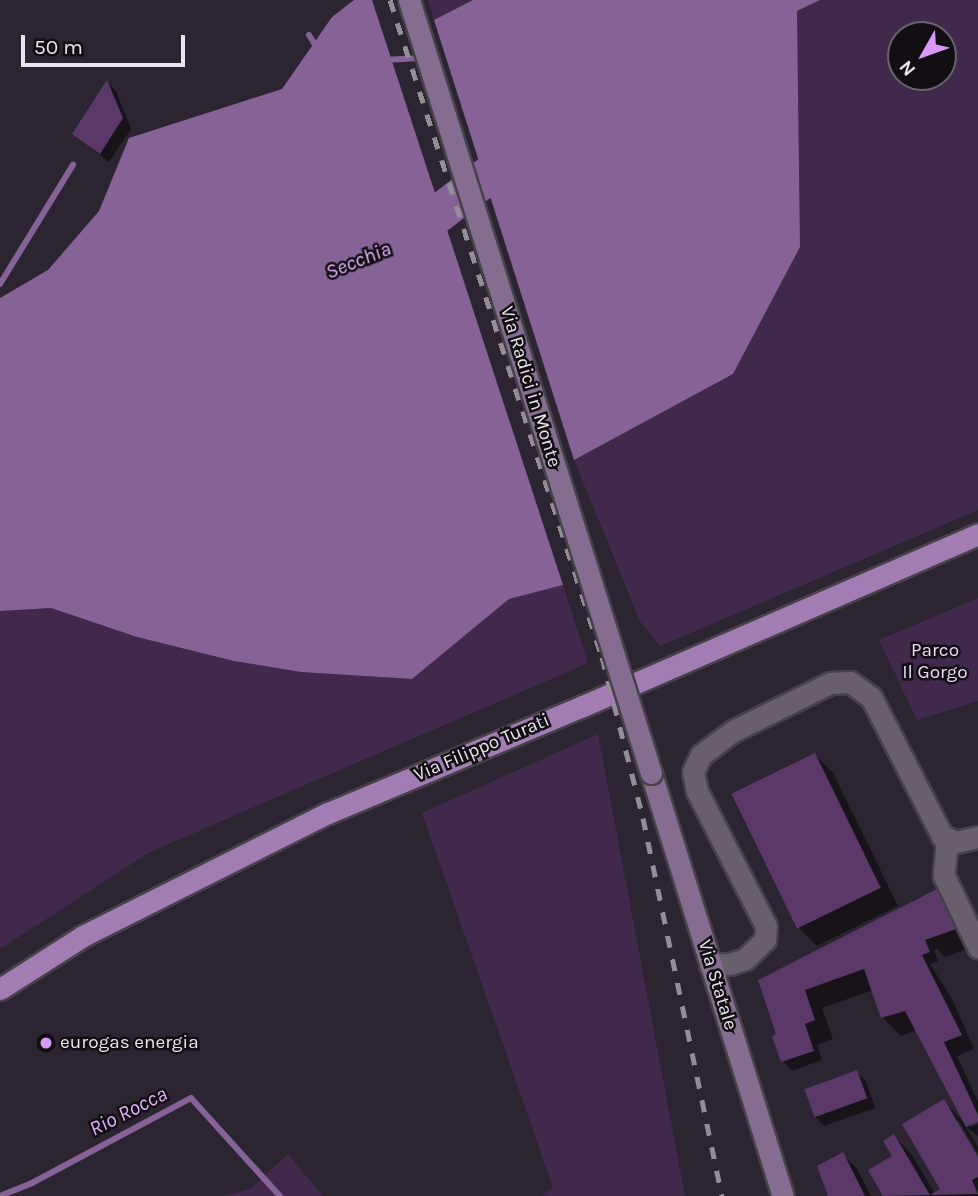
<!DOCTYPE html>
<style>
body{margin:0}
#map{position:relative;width:978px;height:1196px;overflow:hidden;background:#2c2430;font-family:Karla,sans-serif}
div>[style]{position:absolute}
.green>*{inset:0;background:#41294c}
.water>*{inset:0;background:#856396}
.shadow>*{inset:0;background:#0007}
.stream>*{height:6px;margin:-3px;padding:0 3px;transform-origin:3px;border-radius:3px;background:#856396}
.river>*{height:38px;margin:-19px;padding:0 19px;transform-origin:19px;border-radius:19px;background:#856396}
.building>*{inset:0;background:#5a3969;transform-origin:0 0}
.roads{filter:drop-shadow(2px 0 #47414a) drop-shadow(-2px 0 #47414a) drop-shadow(0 2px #47414a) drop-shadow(0 -2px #47414a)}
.street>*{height:21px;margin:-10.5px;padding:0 10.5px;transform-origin:10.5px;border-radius:10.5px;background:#685e6c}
.secondary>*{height:21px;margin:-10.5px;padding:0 10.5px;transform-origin:10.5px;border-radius:10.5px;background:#856d8f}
.primary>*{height:21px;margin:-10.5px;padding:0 10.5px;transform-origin:10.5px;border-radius:10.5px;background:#a27db3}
.rail>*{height:5px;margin-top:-2.5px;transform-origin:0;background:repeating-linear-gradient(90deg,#948d98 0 12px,transparent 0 24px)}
.bridges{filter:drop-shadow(2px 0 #47414a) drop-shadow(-2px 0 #47414a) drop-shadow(0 2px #47414a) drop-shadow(0 -2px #47414a)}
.secondary-bridge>*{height:21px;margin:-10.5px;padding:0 10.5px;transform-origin:10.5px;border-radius:10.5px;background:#856d8f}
.dots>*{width:19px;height:19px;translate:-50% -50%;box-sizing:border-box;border:4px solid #120e14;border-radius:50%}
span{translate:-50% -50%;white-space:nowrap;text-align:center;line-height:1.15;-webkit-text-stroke:5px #120e14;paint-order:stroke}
.street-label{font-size:19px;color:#eae4ed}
.park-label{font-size:19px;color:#ecd8f7}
.poi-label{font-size:19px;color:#eae4ed}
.left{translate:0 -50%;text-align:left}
.water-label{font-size:21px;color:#e3b0fc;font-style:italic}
.north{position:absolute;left:887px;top:21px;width:70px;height:70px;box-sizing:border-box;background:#120e14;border:2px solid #68646b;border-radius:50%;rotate:230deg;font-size:19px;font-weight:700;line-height:28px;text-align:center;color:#eae4ed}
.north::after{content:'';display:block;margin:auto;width:24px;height:32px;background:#d99af7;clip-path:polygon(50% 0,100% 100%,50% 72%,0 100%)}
.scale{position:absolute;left:21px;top:35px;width:164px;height:32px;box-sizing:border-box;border:4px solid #eae4ed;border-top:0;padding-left:9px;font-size:21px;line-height:24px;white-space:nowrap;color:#eae4ed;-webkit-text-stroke:5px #120e14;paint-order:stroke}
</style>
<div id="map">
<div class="green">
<i style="clip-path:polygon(428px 0,473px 0,434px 20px)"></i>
<i style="clip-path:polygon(evenodd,820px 0,978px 0,978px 510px,660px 646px,640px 621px,574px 460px,733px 374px,800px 247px,797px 11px,820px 0,901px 35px,943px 35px,943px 77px,901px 77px,901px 35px)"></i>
<i style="clip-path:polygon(563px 585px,588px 663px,150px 852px,0 949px,0 611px,51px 608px,137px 637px,234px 661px,301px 672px,412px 679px,509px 599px)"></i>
<i style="clip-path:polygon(978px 598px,978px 701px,917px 720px,879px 640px)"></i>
<i style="clip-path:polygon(598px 734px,685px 1196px,542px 1196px,553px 1187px,422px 813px)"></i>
<i style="clip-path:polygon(288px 1154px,323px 1196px,223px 1196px,250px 1189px)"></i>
</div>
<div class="water">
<i style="clip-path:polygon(354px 0,372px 0,563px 585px,509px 599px,412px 679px,301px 672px,234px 661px,137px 637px,51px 608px,0 611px,0 298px,48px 270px,99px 211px,129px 138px,282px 89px,332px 17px)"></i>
<i style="clip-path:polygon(473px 0,820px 0,797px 11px,800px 247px,733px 374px,574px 460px,434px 20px)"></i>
</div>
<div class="shadow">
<i style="clip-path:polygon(108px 83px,116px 91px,131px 129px,109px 162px,74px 134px)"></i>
<i style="clip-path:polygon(815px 755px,833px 773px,898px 906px,817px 946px,799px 928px)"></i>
<i style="clip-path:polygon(941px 889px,973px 947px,945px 957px,937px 949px,934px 950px,938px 961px,930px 964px,952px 999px,974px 1049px,957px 1056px,978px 1102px,978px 1121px,970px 1124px,970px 1127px,978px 1124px,978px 1136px,965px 1126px,978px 1147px,978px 1154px,959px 1121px,955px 1121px,978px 1161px,978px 1196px,885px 1196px,870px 1171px,894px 1156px,894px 1136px,912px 1155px,935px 1194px,942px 1189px,944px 1102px,965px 1123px,917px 1030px,901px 1036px,883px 1018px,873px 990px,822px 1008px,833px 1039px,817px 1045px,822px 1060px,792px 1071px,783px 1061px,780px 1035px,760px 981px)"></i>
<i style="clip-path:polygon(856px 1072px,866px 1081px,875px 1108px,824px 1126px,815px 1117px)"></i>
<i style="clip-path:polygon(843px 1155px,857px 1169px,871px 1196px,831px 1196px)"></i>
</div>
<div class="stream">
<i style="left:309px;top:35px;width:15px;rotate:58deg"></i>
<i style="left:383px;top:60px;width:38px;rotate:-3deg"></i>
<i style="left:0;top:284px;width:140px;rotate:-58.5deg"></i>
<i style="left:0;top:1196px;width:35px;rotate:-22deg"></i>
<i style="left:32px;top:1183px;width:180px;rotate:-28.1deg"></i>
<i style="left:191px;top:1098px;width:132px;rotate:47.8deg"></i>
</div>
<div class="river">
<i style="left:400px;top:243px;width:123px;rotate:-37.4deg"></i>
<i style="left:498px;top:168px;width:34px;rotate:-69deg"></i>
</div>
<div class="building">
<i style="clip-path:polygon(107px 80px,123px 118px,100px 154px,72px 134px)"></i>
<i style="left:815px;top:753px;width:150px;height:93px;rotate:64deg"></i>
<i style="clip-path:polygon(941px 887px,956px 929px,925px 940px,930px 952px,922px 955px,962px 1035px,944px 1042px,978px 1115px,978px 1122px,966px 1127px,905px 1011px,881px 1018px,864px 969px,805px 990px,815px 1020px,805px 1024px,814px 1051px,781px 1062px,772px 1036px,776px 1034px,758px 980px)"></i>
<i style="left:857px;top:1070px;width:30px;height:56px;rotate:70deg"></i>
<i style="clip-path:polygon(944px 1099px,978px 1157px,978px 1177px,972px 1180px,978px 1194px,883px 1196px,868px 1170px,892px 1156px,883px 1141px,894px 1134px,930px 1195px,940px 1189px,902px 1124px)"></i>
<i style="clip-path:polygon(843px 1152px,865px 1196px,828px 1196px,817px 1166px)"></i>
</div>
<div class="roads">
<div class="street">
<i style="left:947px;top:838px;width:38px;rotate:95deg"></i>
<i style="left:944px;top:876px;width:79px;rotate:64.4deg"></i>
<i style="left:710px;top:965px;width:20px;rotate:-3deg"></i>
<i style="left:730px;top:964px;width:16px;rotate:-18deg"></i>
<i style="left:745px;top:959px;width:28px;rotate:-44deg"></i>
<i style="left:765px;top:940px;width:14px;rotate:-86deg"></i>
<i style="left:766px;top:926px;width:152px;rotate:-117.1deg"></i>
<i style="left:697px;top:791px;width:19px;rotate:-102deg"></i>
<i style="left:693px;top:772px;width:19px;rotate:-65deg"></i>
<i style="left:701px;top:755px;width:40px;rotate:-37deg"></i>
<i style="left:733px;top:731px;width:108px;rotate:-26.3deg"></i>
<i style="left:830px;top:683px;width:20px;rotate:-3deg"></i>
<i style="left:850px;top:682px;width:26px;rotate:36deg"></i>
<i style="left:871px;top:697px;width:156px;rotate:62.9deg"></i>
<i style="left:942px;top:836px;width:15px;rotate:23deg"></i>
<i style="left:956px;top:842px;width:23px;rotate:-13deg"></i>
</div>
<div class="secondary">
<i style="left:651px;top:773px;width:443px;rotate:72.7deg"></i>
</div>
<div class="primary">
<i style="left:0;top:989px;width:98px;rotate:-32.6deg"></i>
<i style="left:83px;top:936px;width:274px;rotate:-26.7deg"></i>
<i style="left:328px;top:813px;width:277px;rotate:-22.8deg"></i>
<i style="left:583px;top:706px;width:431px;rotate:-23.5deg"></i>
</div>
</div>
<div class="rail">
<i style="left:390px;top:0;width:690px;rotate:72.12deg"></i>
<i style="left:602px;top:657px;width:166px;rotate:75.7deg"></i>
<i style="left:643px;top:818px;width:386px;rotate:78.2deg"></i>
</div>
<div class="bridges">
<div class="secondary-bridge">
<i style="left:409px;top:0;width:810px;rotate:72.62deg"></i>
</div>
</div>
<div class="dots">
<i style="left:46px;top:1043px;background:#d99af7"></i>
</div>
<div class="street-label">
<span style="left:530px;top:387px;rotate:73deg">Via Radici in Monte</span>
<span style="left:482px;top:748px;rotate:-23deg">Via Filippo Turati</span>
<span style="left:717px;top:985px;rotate:73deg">Via Statale</span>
</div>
<div class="park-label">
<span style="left:935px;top:662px">Parco<br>Il Gorgo</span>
</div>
<div class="poi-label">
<span class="left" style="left:60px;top:1043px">eurogas energia</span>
</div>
<div class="water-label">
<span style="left:358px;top:260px;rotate:-22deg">Secchia</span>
<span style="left:128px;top:1111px;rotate:-27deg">Rio Rocca</span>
</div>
<div class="north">N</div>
<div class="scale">50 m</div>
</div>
